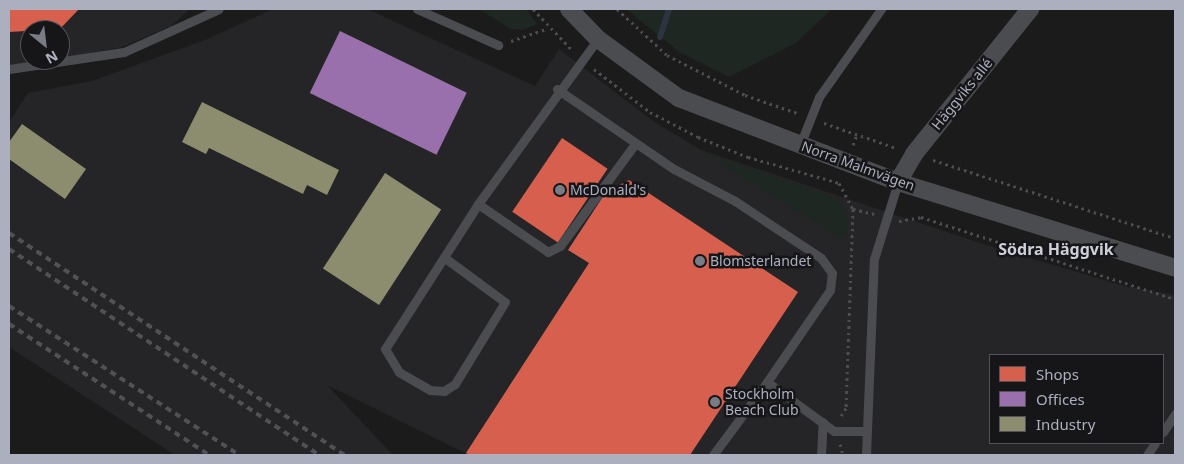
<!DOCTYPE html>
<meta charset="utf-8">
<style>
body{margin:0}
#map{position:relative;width:1184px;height:464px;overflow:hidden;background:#1b1b1c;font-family:"Noto Sans",sans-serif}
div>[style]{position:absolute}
.built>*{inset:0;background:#252528}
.green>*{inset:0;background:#1e2721}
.shops>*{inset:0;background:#d6604d;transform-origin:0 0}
.offices>*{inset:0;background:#9970ab;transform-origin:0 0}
.industry>*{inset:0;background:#8c8c6e;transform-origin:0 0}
.stream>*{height:6px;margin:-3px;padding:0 3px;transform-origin:3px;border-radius:3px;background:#2c343f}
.path>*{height:3px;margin-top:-1.5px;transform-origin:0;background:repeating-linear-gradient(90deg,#4c4c51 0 2.5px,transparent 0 6.5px)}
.service>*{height:9px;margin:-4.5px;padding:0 4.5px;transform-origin:4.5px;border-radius:4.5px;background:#4b4c50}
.minor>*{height:18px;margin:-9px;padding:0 9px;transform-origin:9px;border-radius:9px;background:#4b4c50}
.rail>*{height:4px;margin-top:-2px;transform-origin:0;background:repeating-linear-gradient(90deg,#505155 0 6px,transparent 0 11px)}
.dots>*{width:14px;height:14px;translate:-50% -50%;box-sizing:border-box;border:2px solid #161518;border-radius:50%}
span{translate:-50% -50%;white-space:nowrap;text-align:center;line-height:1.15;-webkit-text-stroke:5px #161518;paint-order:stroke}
.street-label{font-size:14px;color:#acafbe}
.poi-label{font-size:14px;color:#acafbe}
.left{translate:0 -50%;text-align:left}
.quarter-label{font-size:16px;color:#cdcfd9;font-weight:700}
.frame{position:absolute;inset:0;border:10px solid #acafbe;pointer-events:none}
.legend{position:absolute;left:989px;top:354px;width:175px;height:90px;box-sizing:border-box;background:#161518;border:1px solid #52535a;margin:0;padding:6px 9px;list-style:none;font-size:15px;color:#acafbe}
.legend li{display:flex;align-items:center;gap:10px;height:25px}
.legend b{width:25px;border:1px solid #52535a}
.north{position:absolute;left:20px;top:20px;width:50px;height:50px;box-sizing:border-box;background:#161518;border:1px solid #52535a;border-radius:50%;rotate:151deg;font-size:14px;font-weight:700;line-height:20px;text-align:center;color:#acafbe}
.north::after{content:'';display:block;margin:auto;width:18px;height:22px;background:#797b85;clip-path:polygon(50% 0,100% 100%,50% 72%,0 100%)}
</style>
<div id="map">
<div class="built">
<i style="clip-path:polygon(9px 9px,190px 9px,171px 26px,122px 47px,60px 59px,60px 30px,30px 30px,30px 60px,56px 60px,9px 69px)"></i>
<i style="clip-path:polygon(evenodd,273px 9px,367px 9px,535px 86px,559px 49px,653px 121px,701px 150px,983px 244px,1124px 286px,1175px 295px,1175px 455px,469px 455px,327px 385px,393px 455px,175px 455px,9px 347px,9px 122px,28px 93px,92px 81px,205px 40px,273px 9px,990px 355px,1163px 355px,1163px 443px,990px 443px,990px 355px)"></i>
</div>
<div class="green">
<i style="clip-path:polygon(478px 9px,526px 9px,537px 24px,523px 30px,511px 29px)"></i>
<i style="clip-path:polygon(626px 9px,832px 9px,796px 43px,729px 77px,679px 52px)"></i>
<i style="clip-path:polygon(701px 151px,840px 199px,848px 218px,848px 233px,841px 238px)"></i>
</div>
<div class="shops">
<i style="clip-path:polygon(9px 9px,79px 9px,60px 29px,9px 32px)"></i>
<i style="left:562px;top:138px;width:55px;height:89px;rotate:34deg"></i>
<i style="clip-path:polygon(629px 180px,798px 292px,690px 455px,469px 455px,466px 453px,589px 263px,568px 250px,606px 192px)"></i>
</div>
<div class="offices">
<i style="left:340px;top:31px;width:141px;height:69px;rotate:26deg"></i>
</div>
<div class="industry">
<i style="clip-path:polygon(202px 102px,339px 170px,327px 195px,307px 185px,303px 194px,209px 148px,206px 154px,182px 142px)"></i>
<i style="clip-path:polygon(22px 124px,86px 169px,65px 199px,9px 159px,9px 142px)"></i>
<i style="left:385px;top:173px;width:67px;height:114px;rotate:33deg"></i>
</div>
<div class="stream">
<i style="left:660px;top:37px;width:29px;rotate:-72deg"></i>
</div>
<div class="path">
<i style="left:533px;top:9px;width:57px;rotate:46.4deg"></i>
<i style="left:617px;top:9px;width:68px;rotate:42.6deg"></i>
<i style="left:667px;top:55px;width:88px;rotate:27.1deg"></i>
<i style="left:745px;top:95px;width:55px;rotate:19.1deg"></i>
<i style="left:511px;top:41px;width:39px;rotate:-19deg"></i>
<i style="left:594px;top:69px;width:71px;rotate:37.5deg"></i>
<i style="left:650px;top:112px;width:54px;rotate:27.5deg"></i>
<i style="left:698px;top:137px;width:54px;rotate:21.8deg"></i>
<i style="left:748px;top:157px;width:95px;rotate:15.9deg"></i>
<i style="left:839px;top:183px;width:30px;rotate:62deg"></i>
<i style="left:853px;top:209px;width:199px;rotate:92deg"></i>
<i style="left:846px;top:408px;width:12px;rotate:121deg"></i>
<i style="left:824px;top:123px;width:76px;rotate:19.1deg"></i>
<i style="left:853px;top:145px;width:12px;rotate:-70deg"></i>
<i style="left:933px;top:160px;width:254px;rotate:17.9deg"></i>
<i style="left:853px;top:209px;width:22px;rotate:13deg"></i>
<i style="left:899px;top:221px;width:22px;rotate:-10deg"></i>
<i style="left:921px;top:217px;width:267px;rotate:17.9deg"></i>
<i style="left:840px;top:444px;width:11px;rotate:75deg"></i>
</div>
<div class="service">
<i style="left:417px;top:9px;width:89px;rotate:24deg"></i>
<i style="left:9px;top:69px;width:116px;rotate:-8.4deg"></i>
<i style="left:124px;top:52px;width:104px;rotate:-24.4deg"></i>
<i style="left:557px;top:89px;width:142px;rotate:34.4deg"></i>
<i style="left:674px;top:169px;width:69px;rotate:27.7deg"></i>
<i style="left:735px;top:201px;width:103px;rotate:33.5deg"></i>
<i style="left:821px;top:258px;width:19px;rotate:54deg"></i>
<i style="left:832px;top:273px;width:17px;rotate:97deg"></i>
<i style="left:830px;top:290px;width:112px;rotate:124.4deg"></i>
<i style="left:767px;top:382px;width:83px;rotate:36.2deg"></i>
<i style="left:834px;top:431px;width:32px"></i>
<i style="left:800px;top:145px;width:52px;rotate:-68.4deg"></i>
<i style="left:819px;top:97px;width:108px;rotate:-54.8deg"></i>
<i style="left:478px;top:204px;width:85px;rotate:34.4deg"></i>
<i style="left:548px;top:252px;width:13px;rotate:-27deg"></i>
<i style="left:560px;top:246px;width:127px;rotate:-53.7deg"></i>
<i style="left:445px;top:258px;width:74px;rotate:36.3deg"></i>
<i style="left:505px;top:302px;width:96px;rotate:121.4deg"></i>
<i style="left:455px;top:384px;width:13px;rotate:148deg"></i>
<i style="left:444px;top:391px;width:14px;rotate:-176deg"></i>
<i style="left:430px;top:390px;width:36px;rotate:-150deg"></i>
<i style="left:399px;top:372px;width:27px;rotate:-121deg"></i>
<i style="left:385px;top:349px;width:172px;rotate:-57.3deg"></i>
<i style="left:478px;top:204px;width:204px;rotate:-54deg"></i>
<i style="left:1163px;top:432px;width:22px;rotate:-56deg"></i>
<i style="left:713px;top:455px;width:91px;rotate:-53.5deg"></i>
<i style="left:821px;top:455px;width:33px;rotate:-87deg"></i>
<i style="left:866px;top:455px;width:196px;rotate:-87.7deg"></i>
<i style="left:874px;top:259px;width:81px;rotate:-72.7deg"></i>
<i style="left:1147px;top:455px;width:14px;rotate:-56deg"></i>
</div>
<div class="minor">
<i style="left:569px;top:9px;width:42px;rotate:46deg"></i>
<i style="left:598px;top:39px;width:100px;rotate:36.1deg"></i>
<i style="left:679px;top:98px;width:235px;rotate:21deg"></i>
<i style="left:898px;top:182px;width:290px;rotate:17.2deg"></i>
<i style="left:898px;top:182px;width:32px;rotate:-60deg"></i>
<i style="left:914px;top:154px;width:186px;rotate:-51.3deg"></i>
</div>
<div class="rail">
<i style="left:9px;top:233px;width:403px;rotate:33.5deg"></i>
<i style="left:9px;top:249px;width:372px;rotate:33.6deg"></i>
<i style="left:9px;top:306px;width:274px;rotate:32.9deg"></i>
<i style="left:9px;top:324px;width:239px;rotate:33.2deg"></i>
</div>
<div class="dots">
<i style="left:560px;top:190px;background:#797b85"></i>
<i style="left:700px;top:261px;background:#797b85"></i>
<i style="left:715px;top:402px;background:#797b85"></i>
</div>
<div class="street-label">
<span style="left:962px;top:94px;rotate:-51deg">Häggviks allé</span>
<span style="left:858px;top:166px;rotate:20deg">Norra Malmvägen</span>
</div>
<div class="poi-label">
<span class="left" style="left:570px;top:190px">McDonald's</span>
<span class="left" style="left:710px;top:261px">Blomsterlandet</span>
<span class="left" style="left:725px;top:402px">Stockholm<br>Beach Club</span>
</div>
<div class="quarter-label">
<span style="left:1056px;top:249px">Södra Häggvik</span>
</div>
<div class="frame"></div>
<ul class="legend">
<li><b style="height:14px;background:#d6604d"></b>Shops</li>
<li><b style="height:14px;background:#9970ab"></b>Offices</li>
<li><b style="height:14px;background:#8c8c6e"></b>Industry</li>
</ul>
<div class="north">N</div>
</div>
